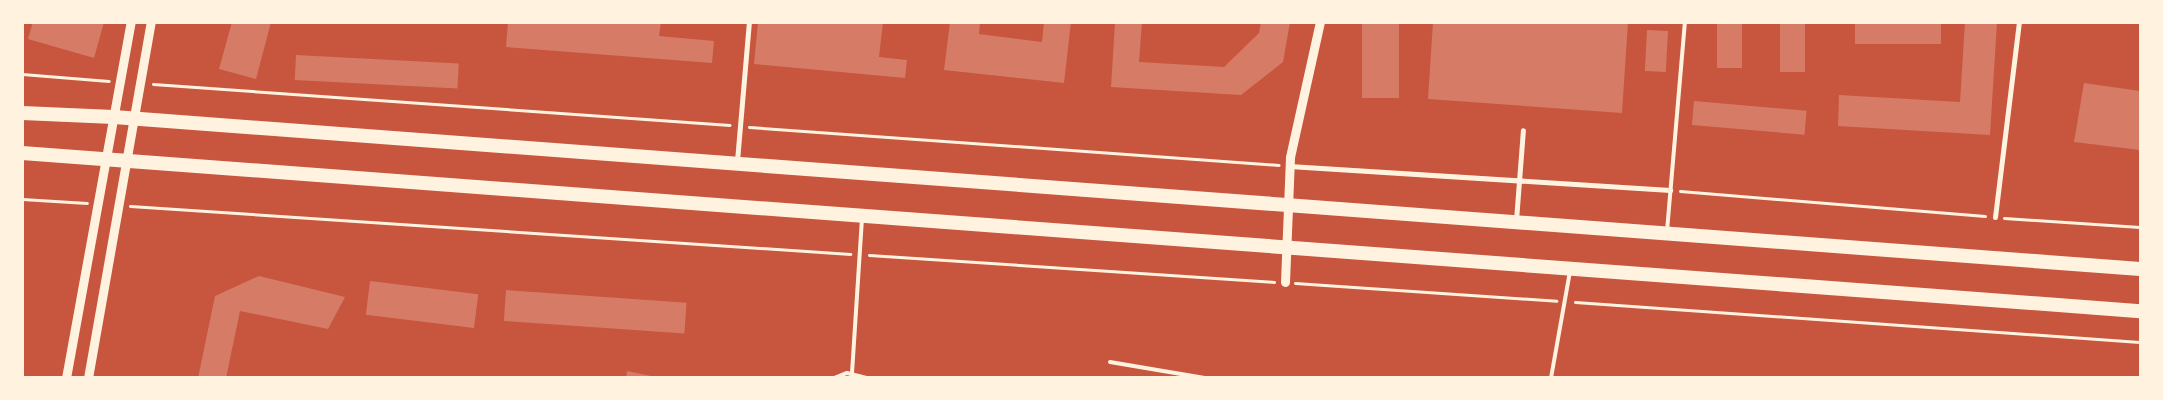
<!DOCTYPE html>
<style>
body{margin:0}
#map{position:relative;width:2163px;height:400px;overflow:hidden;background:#c8553d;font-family:"IBM Plex Sans",sans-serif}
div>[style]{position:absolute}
.building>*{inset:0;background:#d67c66;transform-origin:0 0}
.path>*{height:3px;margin:-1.5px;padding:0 1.5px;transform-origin:1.5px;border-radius:1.5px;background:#fff3e0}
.service>*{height:4px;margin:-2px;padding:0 2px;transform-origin:2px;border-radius:2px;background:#fff3e0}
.minor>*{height:5px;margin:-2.5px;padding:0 2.5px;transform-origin:2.5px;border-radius:2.5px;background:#fff3e0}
.tertiary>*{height:9px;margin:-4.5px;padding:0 4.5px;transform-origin:4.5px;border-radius:4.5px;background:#fff3e0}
.trunk>*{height:14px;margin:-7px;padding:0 7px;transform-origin:7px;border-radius:7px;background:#fff3e0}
span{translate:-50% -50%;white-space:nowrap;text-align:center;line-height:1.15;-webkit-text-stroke:5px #fff3e0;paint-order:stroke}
.frame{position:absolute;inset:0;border:24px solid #fff3e0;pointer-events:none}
</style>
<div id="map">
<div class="building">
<i style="clip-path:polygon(33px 22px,104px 22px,94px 58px,28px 39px)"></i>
<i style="clip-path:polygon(232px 22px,271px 22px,256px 79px,219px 69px)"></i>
<i style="clip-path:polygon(508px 22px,661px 22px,659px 36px,714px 41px,712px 63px,506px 47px)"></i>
<i style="clip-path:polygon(758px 22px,883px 22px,879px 57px,907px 60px,905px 78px,754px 64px)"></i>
<i style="clip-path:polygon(950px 22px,980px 22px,979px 34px,1042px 42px,1044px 22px,1071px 22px,1064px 83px,944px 70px)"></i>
<i style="clip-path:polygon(1115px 22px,1142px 22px,1139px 62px,1224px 67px,1259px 33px,1261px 22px,1290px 22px,1283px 62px,1241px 95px,1111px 87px)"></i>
<i style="left:1362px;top:22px;width:37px;height:76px"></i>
<i style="clip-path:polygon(1433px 22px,1628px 22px,1622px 113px,1428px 99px)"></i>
<i style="left:1717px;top:22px;width:25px;height:46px"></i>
<i style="left:1780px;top:22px;width:25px;height:50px"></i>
<i style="left:1855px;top:22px;width:86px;height:22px"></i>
<i style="clip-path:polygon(1965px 22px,1997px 22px,1990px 135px,1838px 126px,1839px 95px,1960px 102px)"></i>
<i style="left:1647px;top:30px;width:21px;height:41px;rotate:3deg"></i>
<i style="left:296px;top:55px;width:163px;height:25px;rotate:3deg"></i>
<i style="clip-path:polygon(2084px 83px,2140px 91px,2140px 150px,2074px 142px)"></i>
<i style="left:1694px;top:101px;width:113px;height:24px;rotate:5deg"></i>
<i style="clip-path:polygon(259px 276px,345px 297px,328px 329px,240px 311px,226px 378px,198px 378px,215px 296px)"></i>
<i style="left:370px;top:281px;width:109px;height:34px;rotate:7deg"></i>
<i style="left:506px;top:290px;width:181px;height:31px;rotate:4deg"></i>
<i style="clip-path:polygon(627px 371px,656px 377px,656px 378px,626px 378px)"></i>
</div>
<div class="path">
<i style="left:22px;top:74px;width:87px;rotate:4.6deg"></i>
<i style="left:153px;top:84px;width:578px;rotate:4.06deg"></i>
<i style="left:749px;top:127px;width:531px;rotate:4.1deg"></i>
<i style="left:1680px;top:191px;width:306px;rotate:4.7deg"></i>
<i style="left:22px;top:199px;width:65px;rotate:3.5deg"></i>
<i style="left:130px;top:206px;width:722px;rotate:3.81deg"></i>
<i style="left:2004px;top:218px;width:136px;rotate:3.8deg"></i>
<i style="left:869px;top:255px;width:406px;rotate:3.8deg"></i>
<i style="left:1295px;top:283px;width:262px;rotate:3.9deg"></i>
<i style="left:1575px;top:302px;width:566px;rotate:4.05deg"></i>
</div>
<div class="service">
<i style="left:1667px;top:231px;width:210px;rotate:-85.1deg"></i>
<i style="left:1110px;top:362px;width:96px;rotate:9.6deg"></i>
<i style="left:852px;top:373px;width:155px;rotate:-86.3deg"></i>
<i style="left:834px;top:378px;width:14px;rotate:-21deg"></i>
<i style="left:847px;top:373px;width:21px;rotate:14deg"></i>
<i style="left:1551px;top:378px;width:109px;rotate:-79.9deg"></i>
</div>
<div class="minor">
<i style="left:737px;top:161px;width:140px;rotate:-85.1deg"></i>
<i style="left:1289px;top:166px;width:382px;rotate:3.6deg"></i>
<i style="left:1995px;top:217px;width:196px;rotate:-83deg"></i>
<i style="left:1516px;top:220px;width:90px;rotate:-85.6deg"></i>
</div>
<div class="tertiary">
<i style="left:1285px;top:282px;width:125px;rotate:-87.7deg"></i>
<i style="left:1290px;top:157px;width:138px;rotate:-77.5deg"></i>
<i style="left:66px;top:378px;width:362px;rotate:-79.7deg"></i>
<i style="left:88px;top:378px;width:362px;rotate:-80deg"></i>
</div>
<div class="trunk">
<i style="left:22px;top:113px;width:92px;rotate:2.5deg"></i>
<i style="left:114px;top:117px;width:2032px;rotate:4.29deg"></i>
<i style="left:22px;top:153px;width:2124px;rotate:4.27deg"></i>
</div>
<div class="frame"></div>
</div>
